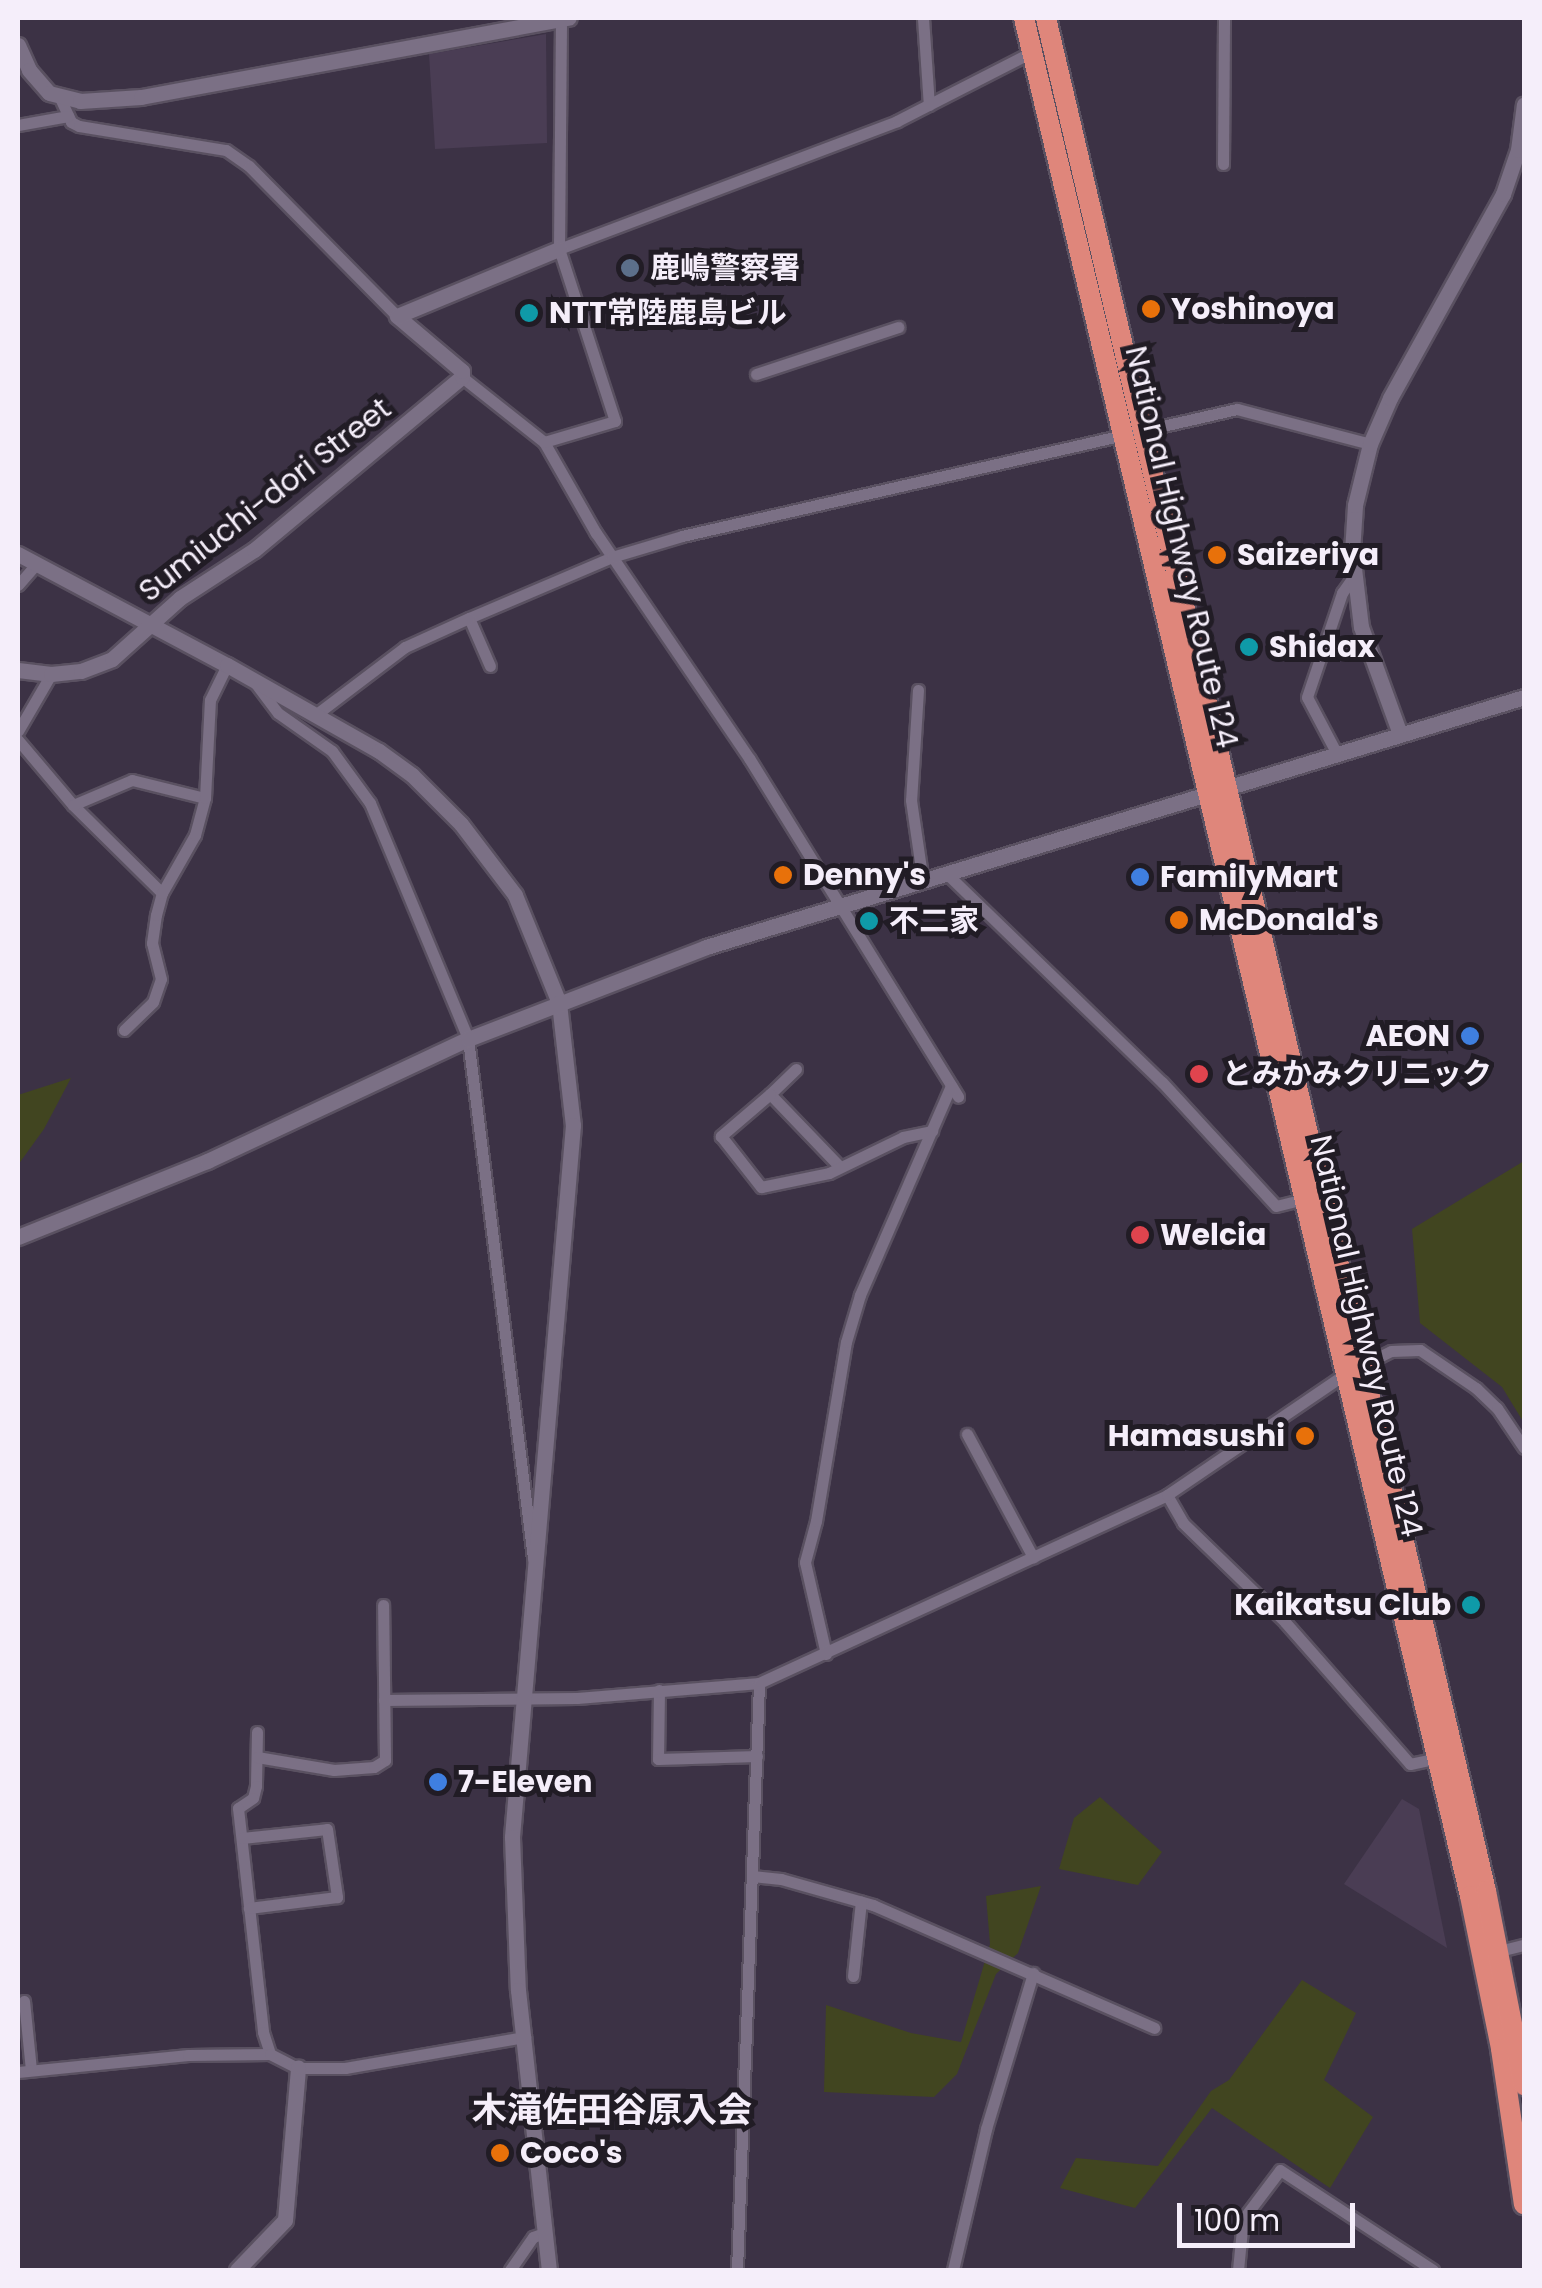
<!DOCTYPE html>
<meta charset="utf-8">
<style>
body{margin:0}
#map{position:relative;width:1542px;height:2288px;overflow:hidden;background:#3c3245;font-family:Poppins,"Noto Sans JP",sans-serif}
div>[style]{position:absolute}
.built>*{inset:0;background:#4a3d54}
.green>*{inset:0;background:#414520}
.roads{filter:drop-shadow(2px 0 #5a5161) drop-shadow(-2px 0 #5a5161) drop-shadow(0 2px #5a5161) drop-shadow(0 -2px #5a5161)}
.street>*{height:11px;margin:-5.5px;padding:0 5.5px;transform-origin:5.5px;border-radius:5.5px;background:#7b7085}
.secondary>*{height:15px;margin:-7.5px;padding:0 7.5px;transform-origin:7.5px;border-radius:7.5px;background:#7b7085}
.highway>*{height:20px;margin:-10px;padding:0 10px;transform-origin:10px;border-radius:10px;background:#df867b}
.dots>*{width:28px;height:28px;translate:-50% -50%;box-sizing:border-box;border:5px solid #211c25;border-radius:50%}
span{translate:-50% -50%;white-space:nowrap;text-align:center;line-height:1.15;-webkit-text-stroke:10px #211c25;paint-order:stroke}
.poi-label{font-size:30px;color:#f5eefa;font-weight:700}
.left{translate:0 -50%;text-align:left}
.right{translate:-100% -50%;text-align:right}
.street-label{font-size:30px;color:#f5eefa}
.quarter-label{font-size:35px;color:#f5eefa;font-weight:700}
.frame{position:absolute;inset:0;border:20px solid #f5eefa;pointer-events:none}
.scale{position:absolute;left:1177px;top:2203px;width:178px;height:45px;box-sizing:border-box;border:5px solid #f5eefa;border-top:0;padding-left:12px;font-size:30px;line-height:35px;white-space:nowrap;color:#f5eefa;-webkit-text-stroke:8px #211c25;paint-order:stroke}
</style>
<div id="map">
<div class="built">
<i style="clip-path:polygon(546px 34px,547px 143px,435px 149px,429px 54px)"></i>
<i style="clip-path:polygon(1402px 1799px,1419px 1809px,1447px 1948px,1344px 1884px)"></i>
</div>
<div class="green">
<i style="clip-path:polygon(71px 1078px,44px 1129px,18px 1165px,18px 1095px)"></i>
<i style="clip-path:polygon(1524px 1161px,1524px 1423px,1502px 1387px,1420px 1323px,1412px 1229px)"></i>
<i style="clip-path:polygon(1100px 1797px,1162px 1852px,1138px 1885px,1059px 1869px,1074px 1818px)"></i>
<i style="clip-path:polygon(1041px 1886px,1018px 1953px,996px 1974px,957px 2074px,934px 2097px,824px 2092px,826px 2005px,911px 2033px,961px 2042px,990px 1944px,986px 1896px)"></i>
<i style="clip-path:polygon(1302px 1980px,1356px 2013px,1324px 2080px,1373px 2117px,1330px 2188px,1212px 2108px,1135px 2208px,1060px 2188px,1076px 2158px,1158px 2166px,1211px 2091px,1229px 2080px)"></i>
</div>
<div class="roads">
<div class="street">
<i style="left:923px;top:18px;width:87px;rotate:86.1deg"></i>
<i style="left:60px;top:98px;width:26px;rotate:65deg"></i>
<i style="left:71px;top:122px;width:9px;rotate:27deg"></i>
<i style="left:79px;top:126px;width:149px;rotate:9.3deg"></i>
<i style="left:226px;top:150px;width:28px;rotate:35deg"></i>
<i style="left:249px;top:166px;width:211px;rotate:45.4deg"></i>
<i style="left:18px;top:125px;width:51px;rotate:-10.2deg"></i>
<i style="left:1223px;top:164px;width:146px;rotate:-89.6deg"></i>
<i style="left:559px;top:249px;width:361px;rotate:-20.7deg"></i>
<i style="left:897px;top:121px;width:152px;rotate:-27.1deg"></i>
<i style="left:756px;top:374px;width:150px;rotate:-18.3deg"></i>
<i style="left:462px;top:377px;width:105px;rotate:38.4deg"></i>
<i style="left:544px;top:442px;width:105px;rotate:60.3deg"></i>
<i style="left:596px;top:533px;width:272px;rotate:55.8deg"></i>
<i style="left:749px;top:758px;width:398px;rotate:58.3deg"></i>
<i style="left:544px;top:442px;width:74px;rotate:-16.5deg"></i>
<i style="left:615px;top:421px;width:181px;rotate:-108deg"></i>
<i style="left:559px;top:249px;width:230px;rotate:-89.5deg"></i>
<i style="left:18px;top:585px;width:28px;rotate:-49deg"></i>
<i style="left:490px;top:666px;width:52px;rotate:-113.6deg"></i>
<i style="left:469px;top:618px;width:155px;rotate:-23.1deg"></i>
<i style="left:612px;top:557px;width:73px;rotate:-16.7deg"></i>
<i style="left:682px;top:536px;width:569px;rotate:-12.89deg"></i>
<i style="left:1237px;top:409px;width:138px;rotate:14.7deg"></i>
<i style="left:256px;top:684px;width:36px;rotate:53deg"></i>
<i style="left:278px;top:713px;width:66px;rotate:35.1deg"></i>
<i style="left:332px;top:751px;width:64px;rotate:53.8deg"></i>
<i style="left:370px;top:803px;width:256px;rotate:67.4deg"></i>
<i style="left:468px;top:1039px;width:523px;rotate:82.86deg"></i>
<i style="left:918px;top:690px;width:110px;rotate:93.6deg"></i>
<i style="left:911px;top:800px;width:83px;rotate:81.7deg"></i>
<i style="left:314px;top:716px;width:114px;rotate:-37.2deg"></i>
<i style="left:405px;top:647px;width:70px;rotate:-24.4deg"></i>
<i style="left:18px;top:731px;width:66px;rotate:-59.9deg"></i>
<i style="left:18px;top:740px;width:85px;rotate:49.8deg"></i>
<i style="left:73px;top:805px;width:125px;rotate:44.7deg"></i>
<i style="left:1337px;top:754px;width:64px;rotate:-117.8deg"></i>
<i style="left:1307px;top:697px;width:110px;rotate:-71.4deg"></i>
<i style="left:1342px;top:593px;width:19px;rotate:-55deg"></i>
<i style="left:73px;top:805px;width:64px;rotate:-23deg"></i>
<i style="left:132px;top:780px;width:75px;rotate:13.9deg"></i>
<i style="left:947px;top:874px;width:299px;rotate:44.1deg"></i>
<i style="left:1162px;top:1082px;width:168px;rotate:47.4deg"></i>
<i style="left:1276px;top:1206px;width:33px;rotate:-14deg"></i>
<i style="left:124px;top:1030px;width:40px;rotate:-44deg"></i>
<i style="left:153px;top:1002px;width:24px;rotate:-71deg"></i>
<i style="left:161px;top:979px;width:37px;rotate:-104deg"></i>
<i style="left:152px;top:943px;width:28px;rotate:-82deg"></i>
<i style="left:156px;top:915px;width:23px;rotate:-75deg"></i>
<i style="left:162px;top:893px;width:67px;rotate:-60.4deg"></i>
<i style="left:195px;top:835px;width:38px;rotate:-75deg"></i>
<i style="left:205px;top:798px;width:98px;rotate:-87.1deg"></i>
<i style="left:210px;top:700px;width:39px;rotate:-64deg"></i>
<i style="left:796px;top:1069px;width:36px;rotate:136deg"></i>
<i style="left:770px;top:1094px;width:101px;rotate:46.2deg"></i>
<i style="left:770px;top:1094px;width:65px;rotate:139.4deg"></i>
<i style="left:721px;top:1136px;width:65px;rotate:51.9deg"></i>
<i style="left:761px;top:1187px;width:69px;rotate:-11.6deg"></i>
<i style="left:829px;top:1173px;width:82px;rotate:-25.9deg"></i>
<i style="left:903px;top:1137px;width:30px;rotate:-12deg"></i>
<i style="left:967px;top:1434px;width:140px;rotate:61.8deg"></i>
<i style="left:1167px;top:1495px;width:32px;rotate:60deg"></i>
<i style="left:1183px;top:1523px;width:142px;rotate:44.1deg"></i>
<i style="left:1285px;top:1622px;width:189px;rotate:48.6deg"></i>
<i style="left:1410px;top:1764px;width:33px;rotate:-12deg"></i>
<i style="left:826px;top:1654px;width:94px;rotate:-102.9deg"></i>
<i style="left:805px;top:1562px;width:42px;rotate:-75deg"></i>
<i style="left:816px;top:1521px;width:181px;rotate:-80.5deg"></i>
<i style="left:846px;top:1342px;width:49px;rotate:-73.4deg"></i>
<i style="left:860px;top:1295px;width:228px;rotate:-66.5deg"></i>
<i style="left:659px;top:1690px;width:69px;rotate:90.8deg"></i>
<i style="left:658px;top:1759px;width:99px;rotate:-1.7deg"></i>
<i style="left:384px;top:1700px;width:193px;rotate:-0.6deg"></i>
<i style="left:577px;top:1698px;width:183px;rotate:-4.7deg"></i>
<i style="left:759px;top:1683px;width:449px;rotate:-24.7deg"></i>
<i style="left:1167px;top:1495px;width:215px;rotate:-34.2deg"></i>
<i style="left:1345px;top:1374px;width:51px;rotate:-26.6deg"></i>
<i style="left:1391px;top:1351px;width:29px;rotate:-2deg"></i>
<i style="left:1420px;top:1350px;width:68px;rotate:34.2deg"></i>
<i style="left:1476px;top:1388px;width:29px;rotate:44deg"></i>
<i style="left:1497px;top:1408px;width:48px;rotate:56deg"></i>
<i style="left:257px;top:1732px;width:54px;rotate:91.1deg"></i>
<i style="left:256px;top:1786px;width:12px;rotate:104deg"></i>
<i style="left:253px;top:1798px;width:18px;rotate:146deg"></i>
<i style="left:238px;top:1808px;width:225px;rotate:83.6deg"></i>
<i style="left:263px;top:2032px;width:23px;rotate:72deg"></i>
<i style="left:257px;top:1757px;width:78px;rotate:9.6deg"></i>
<i style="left:334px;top:1770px;width:40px;rotate:-4.3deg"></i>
<i style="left:374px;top:1767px;width:13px;rotate:-32deg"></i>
<i style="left:385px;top:1760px;width:155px;rotate:-90.7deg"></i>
<i style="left:242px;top:1838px;width:85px;rotate:-6deg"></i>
<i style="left:327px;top:1829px;width:69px;rotate:81.6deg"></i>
<i style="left:337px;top:1897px;width:89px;rotate:172.9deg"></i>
<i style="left:752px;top:1876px;width:29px;rotate:6deg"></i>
<i style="left:781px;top:1879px;width:96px;rotate:15.8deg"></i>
<i style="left:873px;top:1905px;width:307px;rotate:23.6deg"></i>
<i style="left:1495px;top:1952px;width:30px;rotate:-14deg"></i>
<i style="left:853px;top:1976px;width:75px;rotate:-83.9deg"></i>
<i style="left:24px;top:2001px;width:69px;rotate:84.2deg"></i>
<i style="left:18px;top:2072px;width:171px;rotate:-5.7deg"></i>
<i style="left:188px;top:2055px;width:82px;rotate:-0.7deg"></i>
<i style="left:270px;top:2054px;width:31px;rotate:27deg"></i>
<i style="left:298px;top:2068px;width:47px"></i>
<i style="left:345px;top:2068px;width:183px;rotate:-9.8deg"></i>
<i style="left:510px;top:2270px;width:40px;rotate:-55.1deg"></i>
<i style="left:533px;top:2237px;width:12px;rotate:-20deg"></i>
<i style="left:737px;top:2270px;width:587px;rotate:-87.85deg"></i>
<i style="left:953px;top:2270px;width:145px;rotate:-76.8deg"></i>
<i style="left:986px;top:2129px;width:163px;rotate:-73.2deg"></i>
<i style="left:1238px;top:2270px;width:51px;rotate:-84.4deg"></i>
<i style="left:1243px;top:2219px;width:61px;rotate:-52.9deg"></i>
<i style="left:1280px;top:2170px;width:183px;rotate:33.2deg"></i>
</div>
<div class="secondary">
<i style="left:18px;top:45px;width:27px;rotate:66deg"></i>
<i style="left:29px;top:70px;width:30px;rotate:49deg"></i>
<i style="left:49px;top:93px;width:32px;rotate:14deg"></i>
<i style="left:80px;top:101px;width:61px;rotate:-3.8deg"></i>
<i style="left:141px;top:97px;width:435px;rotate:-10.5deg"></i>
<i style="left:18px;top:554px;width:237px;rotate:28deg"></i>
<i style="left:227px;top:665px;width:175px;rotate:29.5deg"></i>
<i style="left:379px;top:751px;width:41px;rotate:36deg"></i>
<i style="left:412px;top:775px;width:69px;rotate:45deg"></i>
<i style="left:461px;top:824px;width:89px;rotate:52.7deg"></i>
<i style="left:515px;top:895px;width:117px;rotate:67.8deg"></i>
<i style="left:559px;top:1003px;width:123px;rotate:83.5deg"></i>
<i style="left:573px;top:1125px;width:715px;rotate:94.9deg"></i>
<i style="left:512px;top:1837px;width:153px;rotate:87.8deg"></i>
<i style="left:518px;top:1990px;width:282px;rotate:83.7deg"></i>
<i style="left:18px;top:670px;width:33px;rotate:7deg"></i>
<i style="left:51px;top:674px;width:30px;rotate:-6deg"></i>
<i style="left:81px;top:671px;width:33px;rotate:-21deg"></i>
<i style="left:112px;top:659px;width:91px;rotate:-41.9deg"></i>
<i style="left:180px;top:598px;width:88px;rotate:-33deg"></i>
<i style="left:254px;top:550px;width:271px;rotate:-39.8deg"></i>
<i style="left:462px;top:377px;width:6px;rotate:-90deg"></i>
<i style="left:462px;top:371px;width:85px;rotate:-139.8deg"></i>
<i style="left:397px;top:316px;width:175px;rotate:-22.5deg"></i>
<i style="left:1400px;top:734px;width:114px;rotate:-110deg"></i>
<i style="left:1361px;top:627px;width:76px;rotate:-96.8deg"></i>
<i style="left:1352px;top:552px;width:47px;rotate:-86.3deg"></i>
<i style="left:1355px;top:505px;width:63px;rotate:-76.2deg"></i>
<i style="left:1370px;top:444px;width:50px;rotate:-66.5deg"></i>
<i style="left:1390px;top:398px;width:233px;rotate:-61deg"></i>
<i style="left:1503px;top:194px;width:46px;rotate:-71.2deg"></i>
<i style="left:1518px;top:150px;width:46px;rotate:-82.6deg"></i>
<i style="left:18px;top:1237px;width:204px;rotate:-21.9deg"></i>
<i style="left:207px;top:1161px;width:288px;rotate:-25.1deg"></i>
<i style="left:468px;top:1039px;width:255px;rotate:-21.1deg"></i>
<i style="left:706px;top:947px;width:855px;rotate:-16.99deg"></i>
<i style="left:237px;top:2270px;width:69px;rotate:-46.2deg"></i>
<i style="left:285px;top:2220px;width:153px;rotate:-85.1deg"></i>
</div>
<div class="highway">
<i style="left:1024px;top:18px;width:1930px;rotate:76.64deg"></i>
<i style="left:1470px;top:1896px;width:156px;rotate:78.5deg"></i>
<i style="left:1501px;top:2049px;width:157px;rotate:81.6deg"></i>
<i style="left:1046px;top:18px;width:1924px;rotate:76.78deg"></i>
<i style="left:1486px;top:1891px;width:198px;rotate:78.9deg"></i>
</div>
</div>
<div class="dots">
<i style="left:630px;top:268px;background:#5c6f8a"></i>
<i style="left:1151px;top:309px;background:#e8710a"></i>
<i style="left:529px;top:313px;background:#0f9aa8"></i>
<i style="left:1217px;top:555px;background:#e8710a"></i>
<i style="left:1249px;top:647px;background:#0f9aa8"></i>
<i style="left:783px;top:875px;background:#e8710a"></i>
<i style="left:1140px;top:877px;background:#3f7fe0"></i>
<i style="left:1179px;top:920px;background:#e8710a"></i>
<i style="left:869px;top:921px;background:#0f9aa8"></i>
<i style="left:1470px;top:1036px;background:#3f7fe0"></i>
<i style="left:1199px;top:1074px;background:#e0444e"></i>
<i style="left:1140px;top:1235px;background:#e0444e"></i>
<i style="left:1305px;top:1436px;background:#e8710a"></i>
<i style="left:1471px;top:1605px;background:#0f9aa8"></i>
<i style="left:438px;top:1782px;background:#3f7fe0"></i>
<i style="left:500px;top:2153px;background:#e8710a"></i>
</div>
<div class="poi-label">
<span class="left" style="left:650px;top:268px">鹿嶋警察署</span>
<span class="left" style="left:1171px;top:309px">Yoshinoya</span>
<span class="left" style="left:549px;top:313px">NTT常陸鹿島ビル</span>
<span class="left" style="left:1237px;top:555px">Saizeriya</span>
<span class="left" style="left:1269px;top:647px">Shidax</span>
<span class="left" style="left:803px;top:875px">Denny's</span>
<span class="left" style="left:1160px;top:877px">FamilyMart</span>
<span class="left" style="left:1199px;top:920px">McDonald's</span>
<span class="left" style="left:889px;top:921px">不二家</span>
<span class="right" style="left:1450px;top:1036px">AEON</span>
<span class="left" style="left:1222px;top:1074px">とみかみクリニック</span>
<span class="left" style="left:1160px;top:1235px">Welcia</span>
<span class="right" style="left:1285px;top:1436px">Hamasushi</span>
<span class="right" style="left:1451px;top:1605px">Kaikatsu Club</span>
<span class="left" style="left:458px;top:1782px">7-Eleven</span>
<span class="left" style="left:520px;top:2153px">Coco's</span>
</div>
<div class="street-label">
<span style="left:265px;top:500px;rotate:-38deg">Sumiuchi-dori Street</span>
<span style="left:1181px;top:547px;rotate:77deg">National Highway Route 124</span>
<span style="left:1366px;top:1336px;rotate:77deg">National Highway Route 124</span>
</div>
<div class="quarter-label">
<span style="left:612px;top:2110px">木滝佐田谷原入会</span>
</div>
<div class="frame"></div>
<div class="scale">100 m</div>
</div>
